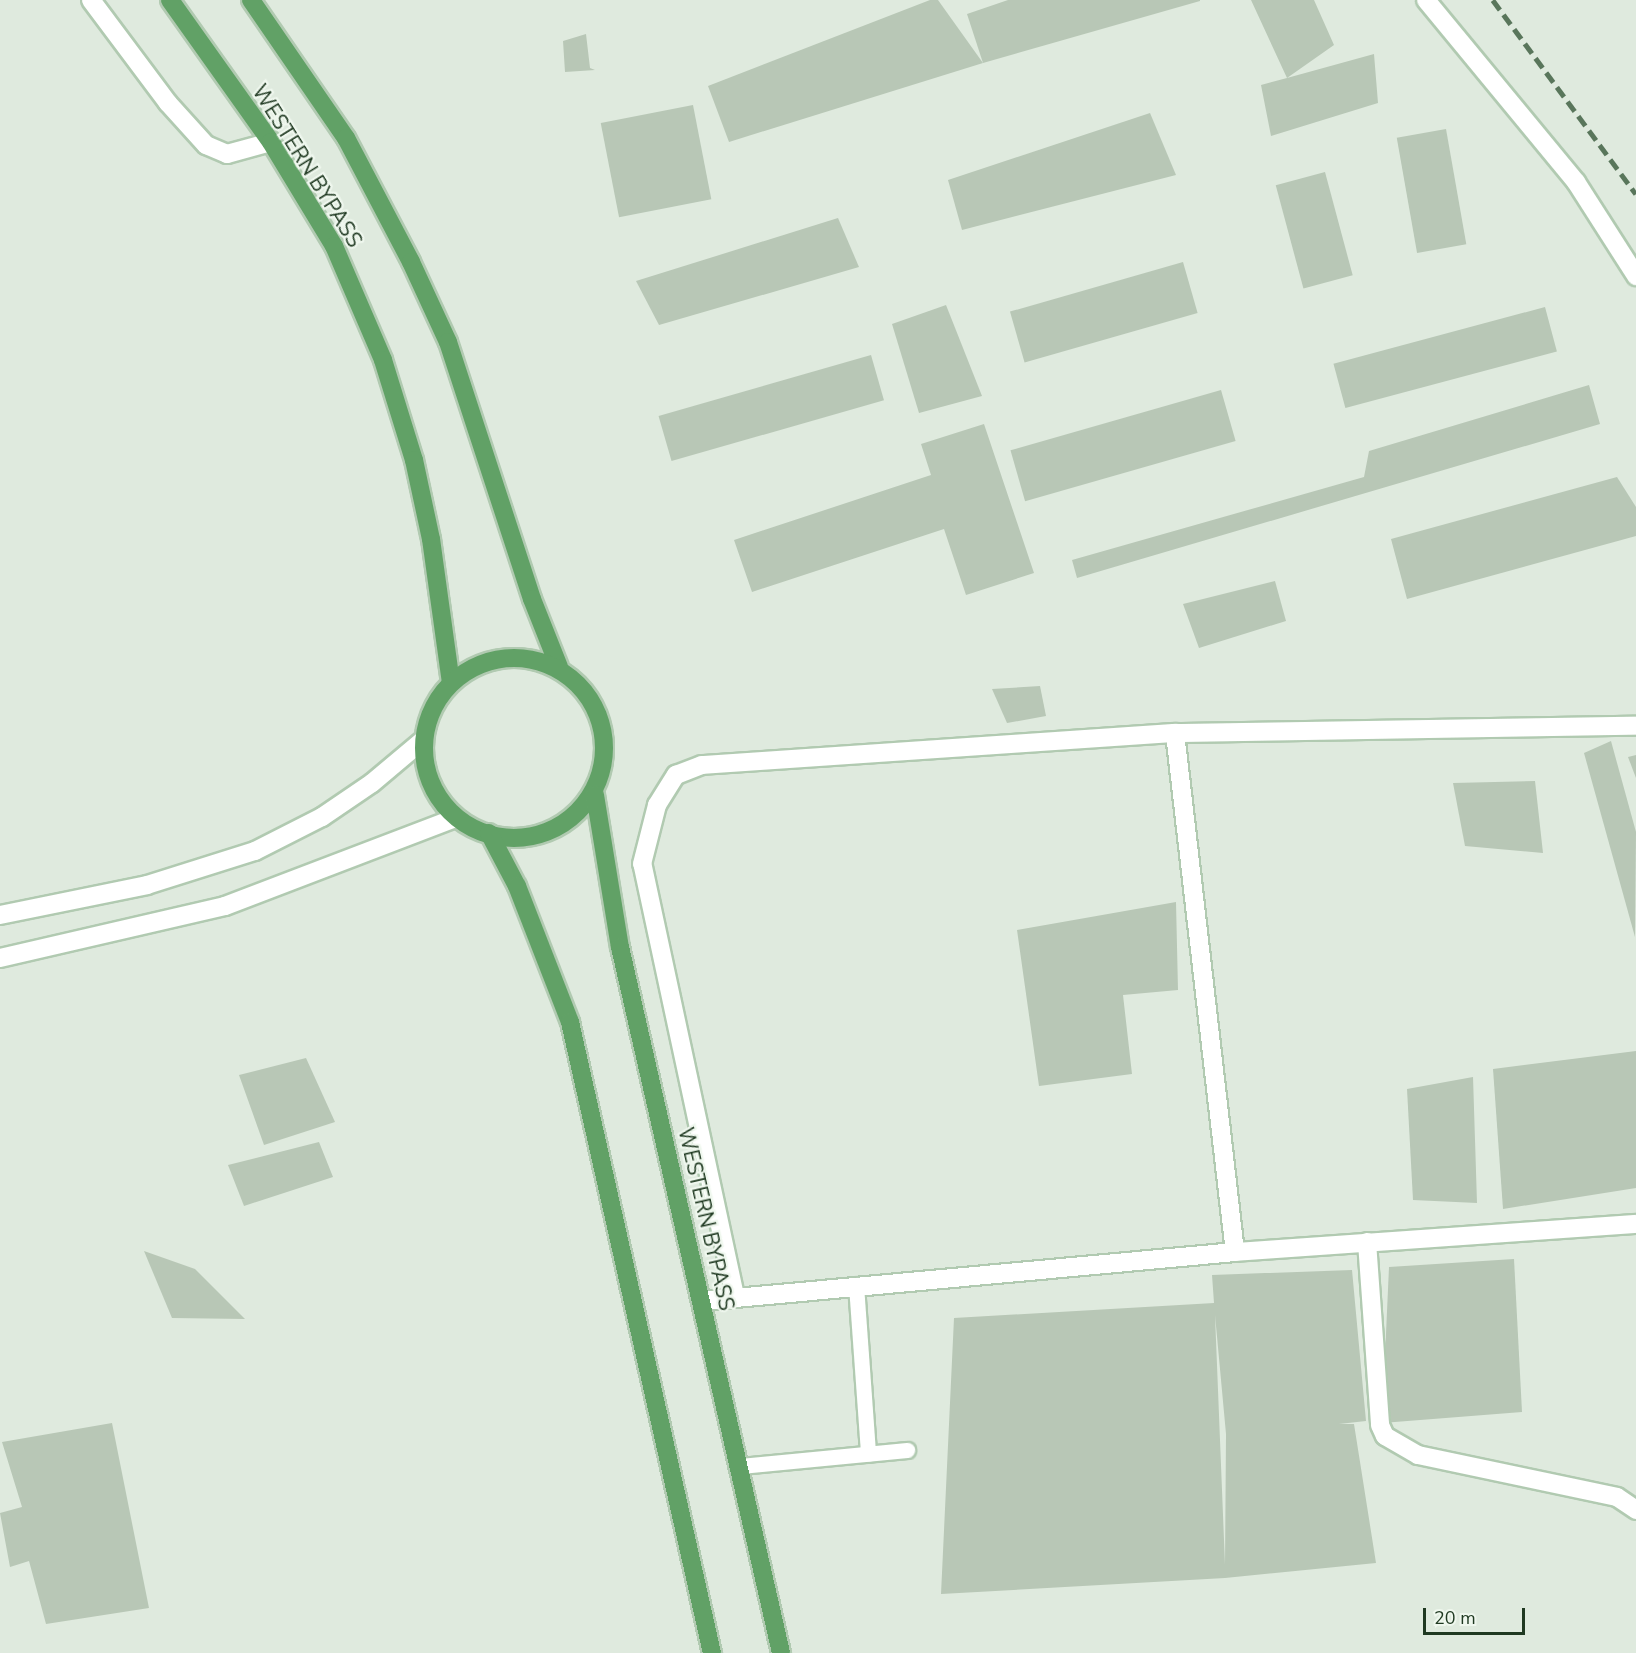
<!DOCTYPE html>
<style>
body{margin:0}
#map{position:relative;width:1636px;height:1653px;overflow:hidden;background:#dfeade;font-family:"Nunito Sans",sans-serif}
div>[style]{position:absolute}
.building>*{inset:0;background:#b8c7b6;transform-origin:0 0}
.roads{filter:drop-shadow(2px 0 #b1cab1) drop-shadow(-2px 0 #b1cab1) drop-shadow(0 2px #b1cab1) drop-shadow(0 -2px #b1cab1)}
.lane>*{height:15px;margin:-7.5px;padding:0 7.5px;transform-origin:7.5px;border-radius:7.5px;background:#fff}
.street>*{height:18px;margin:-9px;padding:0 9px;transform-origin:9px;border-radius:9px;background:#fff}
.secondary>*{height:18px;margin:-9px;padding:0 9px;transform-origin:9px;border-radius:9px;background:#fff}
.primary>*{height:18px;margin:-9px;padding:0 9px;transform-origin:9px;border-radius:9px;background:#61a166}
.primary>.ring{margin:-9px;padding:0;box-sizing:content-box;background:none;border:18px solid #61a166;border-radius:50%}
.rail>*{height:4.5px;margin-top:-2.25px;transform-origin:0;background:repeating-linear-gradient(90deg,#59765b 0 12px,transparent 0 18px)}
span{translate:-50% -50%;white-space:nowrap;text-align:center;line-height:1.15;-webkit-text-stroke:4.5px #eff7ee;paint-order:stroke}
.street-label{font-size:21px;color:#1f3921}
.scale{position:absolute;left:1423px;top:1608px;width:102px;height:27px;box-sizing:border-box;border:3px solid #1f3921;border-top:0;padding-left:8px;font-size:18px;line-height:21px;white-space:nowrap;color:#1f3921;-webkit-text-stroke:4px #eff7ee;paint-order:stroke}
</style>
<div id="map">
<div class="building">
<i style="clip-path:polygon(930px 0,938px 0,983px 63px,729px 142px,708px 86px)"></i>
<i style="clip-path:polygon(1008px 0,1200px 0,1200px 1px,983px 63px,967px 14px)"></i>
<i style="clip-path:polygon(1251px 0,1314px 0,1334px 45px,1287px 78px,1374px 54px,1378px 103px,1271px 136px,1261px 85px,1287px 78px)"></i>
<i style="clip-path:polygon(586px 34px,590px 68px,595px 70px,565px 72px,563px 41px)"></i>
<i style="left:693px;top:105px;width:96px;height:94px;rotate:79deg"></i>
<i style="clip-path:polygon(1150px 113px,1176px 175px,962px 230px,948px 180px)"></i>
<i style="left:1446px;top:129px;width:117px;height:50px;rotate:80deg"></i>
<i style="left:1325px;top:172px;width:107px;height:51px;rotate:75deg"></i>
<i style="clip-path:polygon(838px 218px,859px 267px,659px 325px,636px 281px)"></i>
<i style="left:1183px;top:262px;width:53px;height:180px;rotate:74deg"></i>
<i style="clip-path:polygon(946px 305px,982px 396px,919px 413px,892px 324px)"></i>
<i style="left:1545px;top:307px;width:46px;height:219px;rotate:75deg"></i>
<i style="left:871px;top:355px;width:47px;height:221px;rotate:74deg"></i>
<i style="clip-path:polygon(1589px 385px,1600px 424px,1077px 578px,1072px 560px,1364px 477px,1369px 451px)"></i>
<i style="left:1221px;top:390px;width:53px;height:219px;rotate:74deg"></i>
<i style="clip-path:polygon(984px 424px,1034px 573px,966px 595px,944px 529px,752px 592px,734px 540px,931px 475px,921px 444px)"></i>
<i style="clip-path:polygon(1617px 477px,1636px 507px,1636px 536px,1407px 599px,1391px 539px)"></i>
<i style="clip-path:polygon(1275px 581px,1286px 621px,1199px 648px,1183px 604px)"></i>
<i style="clip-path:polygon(1040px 686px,1046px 716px,1007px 723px,992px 689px)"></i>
<i style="clip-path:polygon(1611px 741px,1636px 832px,1635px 937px,1584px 753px)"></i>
<i style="clip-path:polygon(1636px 755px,1636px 778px,1628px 757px)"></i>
<i style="clip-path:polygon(1535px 781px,1543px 853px,1465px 846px,1453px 783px)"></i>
<i style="clip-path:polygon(1176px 902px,1178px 990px,1123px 995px,1132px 1074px,1039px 1086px,1017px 930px)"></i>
<i style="clip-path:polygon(1636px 1051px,1636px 1188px,1503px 1209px,1493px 1069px)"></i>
<i style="clip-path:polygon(306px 1058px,335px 1122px,264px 1145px,239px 1075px)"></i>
<i style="clip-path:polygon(1473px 1077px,1477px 1203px,1413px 1200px,1407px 1089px)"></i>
<i style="clip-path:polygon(319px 1142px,333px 1177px,244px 1206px,228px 1165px)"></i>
<i style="clip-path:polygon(144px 1251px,195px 1269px,245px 1319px,172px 1318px)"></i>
<i style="clip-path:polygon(1514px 1259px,1522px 1412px,1382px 1423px,1389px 1267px)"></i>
<i style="clip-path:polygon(evenodd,1352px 1270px,1366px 1421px,1339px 1424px,1354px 1424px,1376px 1563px,1225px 1578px,941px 1594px,954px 1318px,1214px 1303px,1212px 1275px,1352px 1270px,1215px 1315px,1226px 1434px,1225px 1565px,1215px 1315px)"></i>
<i style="clip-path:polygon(112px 1423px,149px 1608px,46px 1624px,29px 1561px,10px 1567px,0 1513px,22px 1507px,2px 1442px)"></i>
</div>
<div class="roads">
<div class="lane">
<i style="left:856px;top:1285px;width:169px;rotate:85.9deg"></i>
<i style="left:740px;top:1466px;width:168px;rotate:-5.5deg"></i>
</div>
<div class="street">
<i style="left:91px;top:0;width:129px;rotate:53.2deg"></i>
<i style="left:168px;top:103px;width:57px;rotate:47.9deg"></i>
<i style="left:206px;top:145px;width:23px;rotate:23deg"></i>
<i style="left:227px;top:154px;width:46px;rotate:-15.3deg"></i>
<i style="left:1426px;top:0;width:236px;rotate:50.5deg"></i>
<i style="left:1576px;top:182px;width:112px;rotate:57.4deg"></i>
<i style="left:1175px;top:733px;width:522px;rotate:83.41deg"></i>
<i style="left:1367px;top:1242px;width:183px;rotate:85.9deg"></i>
<i style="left:1380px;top:1425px;width:12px;rotate:66deg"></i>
<i style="left:1385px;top:1436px;width:38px;rotate:30deg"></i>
<i style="left:1418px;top:1455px;width:203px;rotate:11.9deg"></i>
<i style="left:1617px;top:1497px;width:23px;rotate:34deg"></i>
<i style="left:735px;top:1296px;width:442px;rotate:-102.1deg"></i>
<i style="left:642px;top:864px;width:61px;rotate:-75.7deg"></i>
<i style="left:657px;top:805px;width:36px;rotate:-58deg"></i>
<i style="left:676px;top:775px;width:28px;rotate:-21deg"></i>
<i style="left:702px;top:765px;width:474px;rotate:-3.9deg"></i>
<i style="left:1175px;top:733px;width:461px;rotate:-0.9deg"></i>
<i style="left:703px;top:1301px;width:534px;rotate:-5.26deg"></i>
<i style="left:1235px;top:1252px;width:402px;rotate:-4deg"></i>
</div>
<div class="secondary">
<i style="left:0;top:915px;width:150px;rotate:-11.5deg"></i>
<i style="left:147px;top:885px;width:113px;rotate:-17.5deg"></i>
<i style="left:255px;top:851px;width:75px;rotate:-26.9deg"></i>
<i style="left:322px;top:817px;width:60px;rotate:-34.2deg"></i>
<i style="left:372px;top:783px;width:65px;rotate:-40deg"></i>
<i style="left:0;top:958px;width:231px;rotate:-13deg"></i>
<i style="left:225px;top:906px;width:247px;rotate:-20.9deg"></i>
</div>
<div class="primary">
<i style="left:170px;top:0;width:174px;rotate:54.6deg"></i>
<i style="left:271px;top:142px;width:122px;rotate:58.8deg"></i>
<i style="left:334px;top:246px;width:124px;rotate:66.7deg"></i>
<i style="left:383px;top:360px;width:105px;rotate:72.8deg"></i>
<i style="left:414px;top:460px;width:81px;rotate:77.9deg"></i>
<i style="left:431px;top:539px;width:145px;rotate:82.1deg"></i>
<i style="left:251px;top:0;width:168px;rotate:55.5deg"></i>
<i style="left:346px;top:138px;width:140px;rotate:62.3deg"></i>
<i style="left:411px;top:262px;width:88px;rotate:65.2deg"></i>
<i style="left:448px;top:342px;width:270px;rotate:71.9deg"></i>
<i style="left:532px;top:599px;width:73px;rotate:68.3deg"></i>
<i class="ring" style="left:424px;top:658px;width:162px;height:162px"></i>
<i style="left:595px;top:795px;width:154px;rotate:80.7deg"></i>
<i style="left:620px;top:947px;width:724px;rotate:77.15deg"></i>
<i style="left:489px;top:833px;width:60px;rotate:62.2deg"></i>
<i style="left:517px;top:886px;width:146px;rotate:68.7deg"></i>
<i style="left:570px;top:1022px;width:647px;rotate:77.32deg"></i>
</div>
</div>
<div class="rail">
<i style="left:1493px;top:0;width:241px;rotate:53.6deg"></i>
</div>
<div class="street-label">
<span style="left:307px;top:166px;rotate:58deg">WESTERN BYPASS</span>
<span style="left:706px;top:1219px;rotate:77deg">WESTERN BYPASS</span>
</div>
<div class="scale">20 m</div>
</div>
